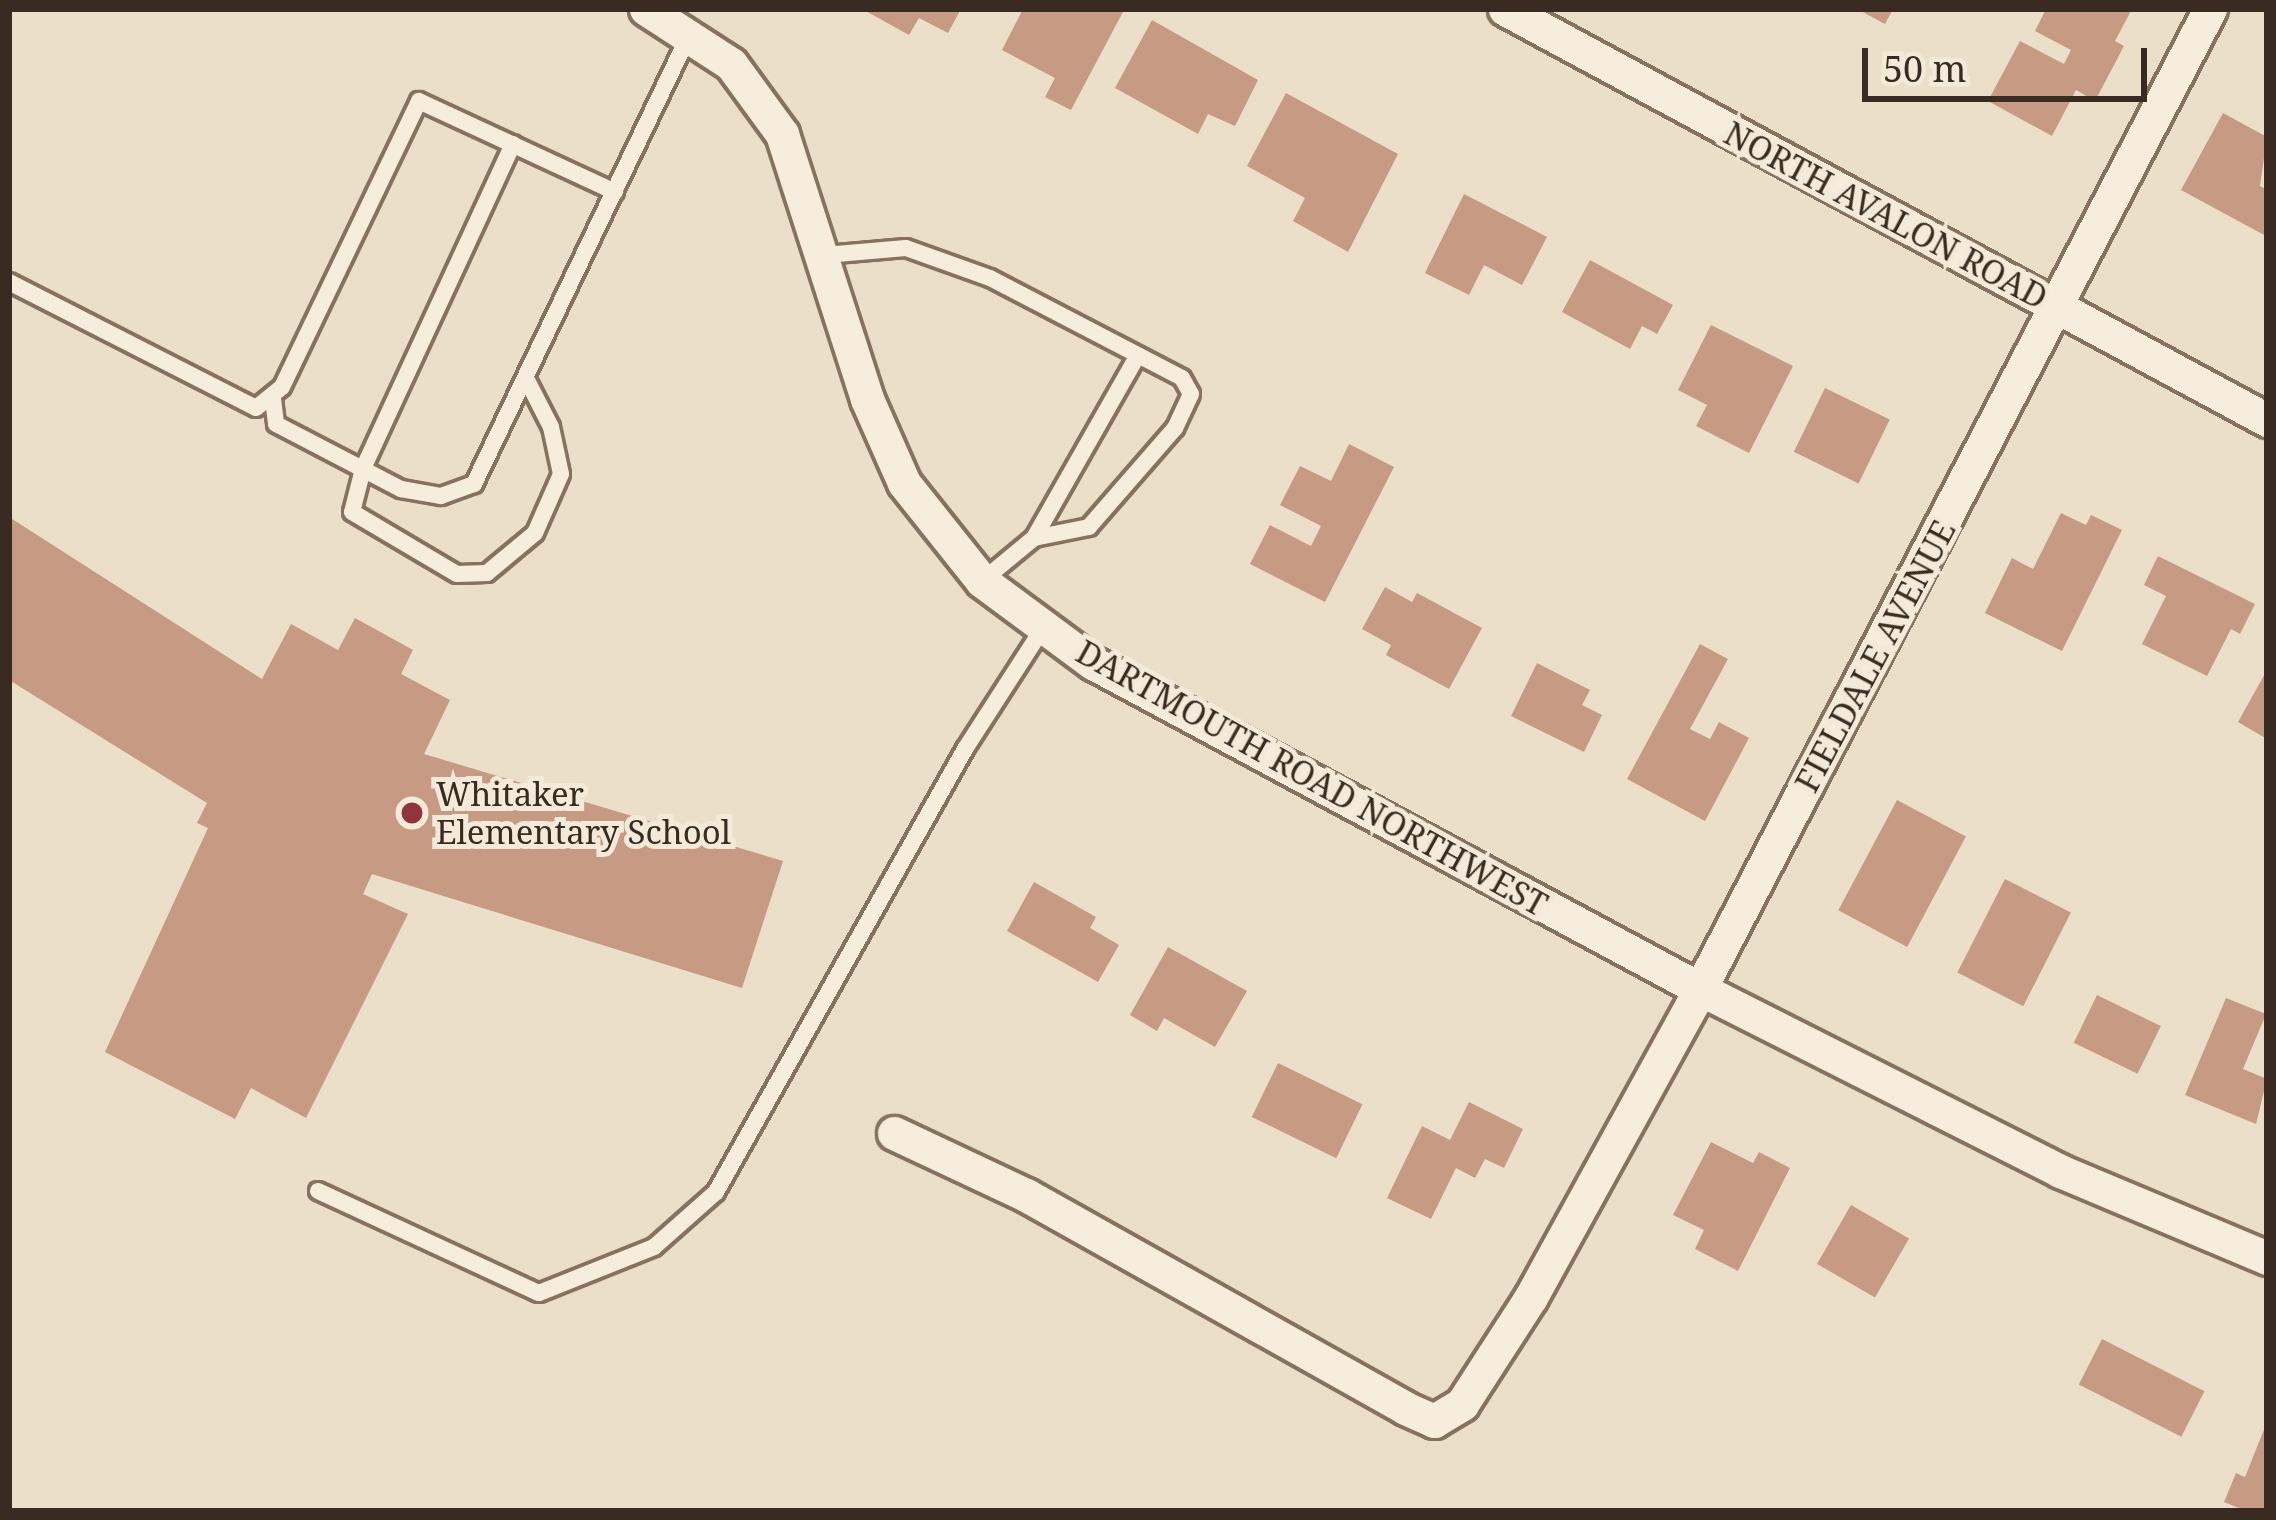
<!DOCTYPE html>
<style>
body{margin:0}
#map{position:relative;width:2276px;height:1520px;overflow:hidden;background:#ecdfca;font-family:"Noto Serif",serif}
div>[style]{position:absolute}
.building>*{inset:0;background:#c79a83;transform-origin:0 0}
.roads{filter:drop-shadow(3px 0 #87725f) drop-shadow(-3px 0 #87725f) drop-shadow(0 3px #87725f) drop-shadow(0 -3px #87725f)}
.service>*{height:16px;margin:-8px;padding:0 8px;transform-origin:8px;border-radius:8px;background:#f7eddd}
.minor>*{height:33px;margin:-16.5px;padding:0 16.5px;transform-origin:16.5px;border-radius:16.5px;background:#f7eddd}
.dots>*{width:33px;height:33px;translate:-50% -50%;box-sizing:border-box;border:6px solid #f4ead9;border-radius:50%}
span{translate:-50% -50%;white-space:nowrap;text-align:center;line-height:1.15;-webkit-text-stroke:10px #f4ead9;paint-order:stroke}
.street-label{font-size:33px;color:#392b22}
.poi-label{font-size:33px;color:#392b22}
.left{translate:0 -50%;text-align:left}
.frame{position:absolute;inset:0;border:12px solid #392b22;pointer-events:none}
.scale{position:absolute;left:1862px;top:48px;width:285px;height:54px;box-sizing:border-box;border:6px solid #392b22;border-top:0;padding-left:15px;font-size:36px;line-height:42px;white-space:nowrap;color:#392b22;-webkit-text-stroke:9px #f4ead9;paint-order:stroke}
</style>
<div id="map">
<div class="building">
<i style="clip-path:polygon(862px 9px,961px 9px,948px 33px,919px 18px,909px 35px)"></i>
<i style="clip-path:polygon(1023px 9px,1124px 10px,1071px 110px,1045px 97px,1055px 78px,1002px 50px)"></i>
<i style="clip-path:polygon(1857px 9px,1893px 9px,1885px 24px)"></i>
<i style="clip-path:polygon(2046px 9px,2132px 9px,2115px 41px,2124px 46px,2095px 101px,2076px 90px,2052px 136px,1988px 101px,2020px 41px,2064px 64px,2071px 50px,2035px 31px)"></i>
<i style="clip-path:polygon(1152px 20px,1258px 80px,1235px 126px,1208px 114px,1198px 134px,1115px 88px)"></i>
<i style="clip-path:polygon(1286px 93px,1398px 154px,1348px 252px,1293px 221px,1305px 198px,1247px 166px)"></i>
<i style="clip-path:polygon(2223px 113px,2267px 137px,2260px 186px,2267px 190px,2266px 236px,2181px 190px)"></i>
<i style="clip-path:polygon(1464px 194px,1547px 237px,1522px 285px,1484px 265px,1469px 295px,1425px 273px)"></i>
<i style="clip-path:polygon(1590px 260px,1673px 305px,1657px 334px,1642px 326px,1630px 349px,1562px 312px)"></i>
<i style="clip-path:polygon(1711px 325px,1793px 366px,1749px 453px,1696px 426px,1707px 405px,1678px 390px)"></i>
<i style="left:1825px;top:388px;width:72px;height:71px;rotate:26deg"></i>
<i style="clip-path:polygon(1349px 444px,1394px 467px,1325px 602px,1250px 564px,1270px 525px,1311px 546px,1321px 526px,1280px 505px,1300px 466px,1331px 481px)"></i>
<i style="clip-path:polygon(2061px 513px,2086px 525px,2091px 515px,2122px 530px,2062px 651px,1985px 613px,2012px 558px,2033px 569px)"></i>
<i style="clip-path:polygon(9px 517px,262px 679px,291px 624px,338px 650px,355px 618px,413px 650px,401px 674px,450px 700px,424px 754px,783px 861px,742px 988px,372px 874px,363px 894px,408px 914px,306px 1118px,251px 1088px,235px 1119px,105px 1052px,208px 828px,197px 823px,207px 803px,9px 680px)"></i>
<i style="clip-path:polygon(2158px 556px,2255px 604px,2240px 634px,2231px 629px,2207px 676px,2142px 644px,2166px 596px,2144px 585px)"></i>
<i style="clip-path:polygon(1385px 587px,1412px 602px,1417px 593px,1482px 628px,1449px 689px,1386px 655px,1391px 645px,1362px 629px)"></i>
<i style="clip-path:polygon(1700px 644px,1728px 659px,1690px 729px,1710px 739px,1719px 722px,1749px 738px,1705px 821px,1627px 779px)"></i>
<i style="clip-path:polygon(1537px 663px,1590px 690px,1582px 705px,1602px 715px,1584px 752px,1511px 716px)"></i>
<i style="clip-path:polygon(2267px 670px,2267px 739px,2238px 722px)"></i>
<i style="left:1897px;top:800px;width:78px;height:125px;rotate:28deg"></i>
<i style="left:2005px;top:879px;width:74px;height:105px;rotate:27deg"></i>
<i style="clip-path:polygon(1034px 882px,1096px 917px,1090px 928px,1119px 945px,1098px 982px,1007px 931px)"></i>
<i style="clip-path:polygon(1168px 947px,1247px 991px,1215px 1047px,1164px 1018px,1157px 1031px,1130px 1015px)"></i>
<i style="left:2097px;top:995px;width:71px;height:53px;rotate:26deg"></i>
<i style="clip-path:polygon(2226px 998px,2266px 1014px,2243px 1069px,2267px 1079px,2256px 1124px,2185px 1095px)"></i>
<i style="left:1278px;top:1063px;width:94px;height:60px;rotate:26deg"></i>
<i style="clip-path:polygon(1469px 1102px,1523px 1129px,1504px 1168px,1485px 1159px,1475px 1178px,1456px 1168px,1431px 1219px,1387px 1198px,1422px 1126px,1450px 1140px)"></i>
<i style="clip-path:polygon(1711px 1142px,1753px 1163px,1759px 1152px,1790px 1168px,1738px 1271px,1695px 1249px,1704px 1230px,1673px 1215px)"></i>
<i style="left:1851px;top:1205px;width:67px;height:68px;rotate:30deg"></i>
<i style="left:2102px;top:1339px;width:115px;height:51px;rotate:27deg"></i>
<i style="clip-path:polygon(2267px 1422px,2267px 1511px,2246px 1511px,2224px 1502px,2236px 1473px,2245px 1477px)"></i>
</div>
<div class="roads">
<div class="service">
<i style="left:513px;top:144px;width:358px;rotate:114.8deg"></i>
<i style="left:363px;top:469px;width:44px;rotate:104.3deg"></i>
<i style="left:352px;top:512px;width:122px;rotate:30.6deg"></i>
<i style="left:457px;top:574px;width:30px;rotate:-2deg"></i>
<i style="left:487px;top:573px;width:62px;rotate:-39.8deg"></i>
<i style="left:535px;top:533px;width:64px;rotate:-66.2deg"></i>
<i style="left:561px;top:474px;width:48px;rotate:-102deg"></i>
<i style="left:551px;top:427px;width:51px;rotate:-117.1deg"></i>
<i style="left:825px;top:255px;width:81px;rotate:-4.9deg"></i>
<i style="left:906px;top:248px;width:89px;rotate:19.7deg"></i>
<i style="left:990px;top:278px;width:216px;rotate:27.5deg"></i>
<i style="left:1182px;top:378px;width:18px;rotate:61deg"></i>
<i style="left:1191px;top:394px;width:38px;rotate:115deg"></i>
<i style="left:1175px;top:428px;width:131px;rotate:131deg"></i>
<i style="left:1089px;top:527px;width:56px;rotate:168.7deg"></i>
<i style="left:1034px;top:538px;width:67px;rotate:140.4deg"></i>
<i style="left:9px;top:282px;width:277px;rotate:27deg"></i>
<i style="left:256px;top:408px;width:33px;rotate:-39deg"></i>
<i style="left:282px;top:387px;width:317px;rotate:-64.4deg"></i>
<i style="left:419px;top:101px;width:216px;rotate:24.9deg"></i>
<i style="left:273px;top:399px;width:25px;rotate:83deg"></i>
<i style="left:276px;top:424px;width:141px;rotate:27.5deg"></i>
<i style="left:401px;top:489px;width:41px;rotate:9.9deg"></i>
<i style="left:441px;top:496px;width:35px;rotate:-20deg"></i>
<i style="left:474px;top:484px;width:499px;rotate:-64.4deg"></i>
<i style="left:1034px;top:538px;width:210px;rotate:-60.4deg"></i>
<i style="left:318px;top:1191px;width:243px;rotate:24.8deg"></i>
<i style="left:539px;top:1293px;width:124px;rotate:-21.8deg"></i>
<i style="left:654px;top:1247px;width:83px;rotate:-41.6deg"></i>
<i style="left:716px;top:1192px;width:508px;rotate:-60.66deg"></i>
<i style="left:965px;top:749px;width:144px;rotate:-57.2deg"></i>
</div>
<div class="minor">
<i style="left:646px;top:9px;width:101px;rotate:32.9deg"></i>
<i style="left:731px;top:64px;width:87px;rotate:53.9deg"></i>
<i style="left:782px;top:134px;width:278px;rotate:72.2deg"></i>
<i style="left:867px;top:399px;width:92px;rotate:66.2deg"></i>
<i style="left:904px;top:483px;width:125px;rotate:51.5deg"></i>
<i style="left:982px;top:581px;width:138px;rotate:36.5deg"></i>
<i style="left:1093px;top:663px;width:689px;rotate:28.24deg"></i>
<i style="left:1700px;top:989px;width:403px;rotate:26.8deg"></i>
<i style="left:2060px;top:1171px;width:225px;rotate:22.8deg"></i>
<i style="left:1505px;top:9px;width:866px;rotate:28.34deg"></i>
<i style="left:894px;top:1133px;width:146px;rotate:25.2deg"></i>
<i style="left:1026px;top:1195px;width:435px;rotate:29.3deg"></i>
<i style="left:1405px;top:1408px;width:32px;rotate:24deg"></i>
<i style="left:1434px;top:1421px;width:33px;rotate:-31deg"></i>
<i style="left:1462px;top:1404px;width:127px;rotate:-57.2deg"></i>
<i style="left:1531px;top:1297px;width:351px;rotate:-61.2deg"></i>
<i style="left:1700px;top:989px;width:1105px;rotate:-62.51deg"></i>
</div>
</div>
<div class="dots">
<i style="left:412px;top:813px;background:#92343b"></i>
</div>
<div class="street-label">
<span style="left:1886px;top:215px;rotate:28deg">NORTH AVALON ROAD</span>
<span style="left:1875px;top:656px;rotate:-62deg">FIELDALE AVENUE</span>
<span style="left:1312px;top:778px;rotate:29deg">DARTMOUTH ROAD NORTHWEST</span>
</div>
<div class="poi-label">
<span class="left" style="left:436px;top:813px">Whitaker<br>Elementary School</span>
</div>
<div class="frame"></div>
<div class="scale">50 m</div>
</div>
